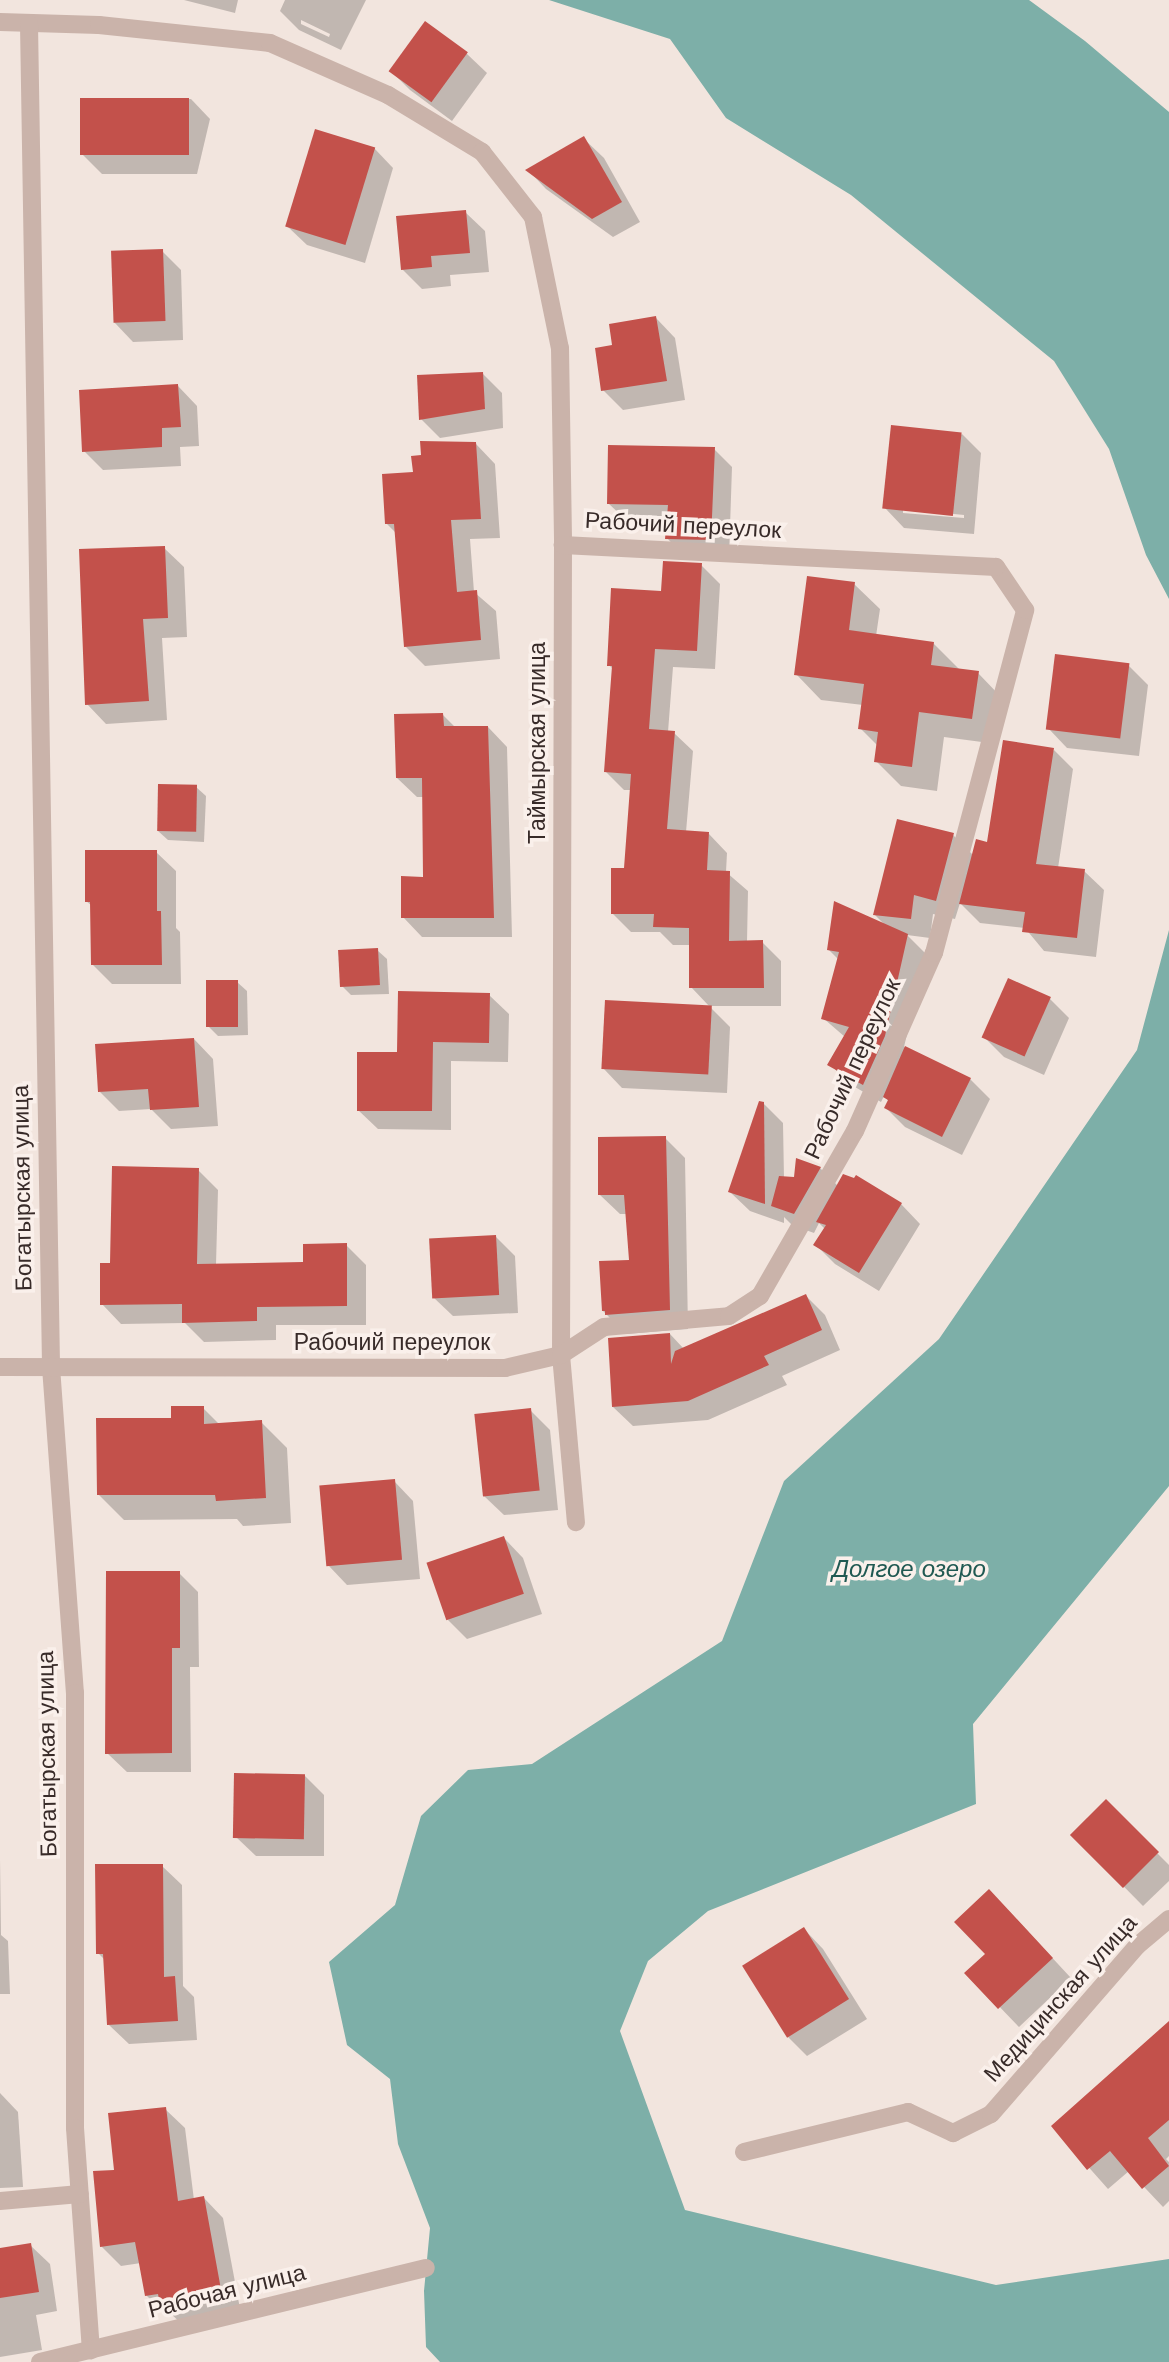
<!DOCTYPE html>
<meta charset="utf-8">
<style>
body{margin:0}
#map{position:relative;width:1169px;height:2362px;overflow:hidden;background:#f2e5de;font-family:"Work Sans",sans-serif}
div>[style]{position:absolute}
.water>*{inset:0;background:#7dafa8}
.shadow>*{inset:0;background:#0003}
.building>*{inset:0;background:#c3514b;transform-origin:0 0}
.minor>*{height:18px;margin:-9px;padding:0 9px;transform-origin:9px;border-radius:9px;background:#cab3aa}
span{translate:-50% -50%;white-space:nowrap;text-align:center;line-height:1.15;-webkit-text-stroke:7px #faf0eb;paint-order:stroke}
.street-label{font-size:23px;color:#382b29}
.water-label{font-size:24px;color:#205952;font-style:italic}
</style>
<div id="map">
<div class="water">
<i style="clip-path:polygon(549px 0,1029px 0,1085px 41px,1169px 112px,1169px 599px,1146px 555px,1109px 449px,1054px 361px,851px 195px,726px 118px,670px 39px)"></i>
<i style="clip-path:polygon(1169px 930px,1169px 1486px,973px 1724px,976px 1804px,708px 1911px,648px 1961px,620px 2031px,685px 2210px,996px 2285px,1169px 2259px,1169px 2362px,440px 2362px,426px 2347px,424px 2291px,430px 2228px,398px 2144px,390px 2079px,347px 2045px,329px 1962px,395px 1905px,421px 1816px,468px 1770px,532px 1764px,722px 1641px,784px 1481px,939px 1339px,1137px 1050px)"></i>
</div>
<div class="shadow">
<i style="clip-path:polygon(184px 0,238px 0,235px 13px)"></i>
<i style="clip-path:polygon(evenodd,285px 0,366px 0,341px 50px,299px 30px,280px 11px,285px 0,301px 20px,330px 34px,329px 37px,301px 24px,301px 20px)"></i>
<i style="clip-path:polygon(425px 23px,467px 54px,487px 73px,452px 121px,410px 90px,391px 71px)"></i>
<i style="clip-path:polygon(191px 99px,210px 119px,197px 174px,102px 174px,82px 154px,82px 100px)"></i>
<i style="clip-path:polygon(584px 139px,604px 158px,640px 222px,613px 237px,546px 189px,528px 170px)"></i>
<i style="clip-path:polygon(374px 148px,393px 168px,365px 263px,307px 245px,287px 226px)"></i>
<i style="clip-path:polygon(465px 212px,485px 231px,489px 272px,450px 275px,451px 286px,422px 289px,402px 269px)"></i>
<i style="clip-path:polygon(162px 251px,181px 270px,183px 340px,133px 342px,114px 322px)"></i>
<i style="clip-path:polygon(656px 318px,675px 338px,685px 400px,623px 410px,603px 390px,614px 347px)"></i>
<i style="clip-path:polygon(482px 373px,502px 393px,503px 428px,440px 438px,421px 419px)"></i>
<i style="clip-path:polygon(178px 386px,197px 406px,199px 446px,180px 447px,181px 466px,103px 470px,84px 451px)"></i>
<i style="clip-path:polygon(evenodd,962px 434px,981px 453px,974px 534px,904px 528px,885px 508px,962px 434px,903px 509px,964px 515px,964px 518px,903px 513px,903px 509px)"></i>
<i style="clip-path:polygon(476px 444px,495px 464px,500px 538px,470px 539px,474px 592px,496px 611px,500px 659px,425px 666px,405px 646px,396px 533px,386px 523px,414px 474px)"></i>
<i style="clip-path:polygon(714px 449px,732px 467px,729px 558px,685px 557px,667px 538px,668px 522px,627px 521px,608px 503px)"></i>
<i style="clip-path:polygon(164px 548px,184px 567px,187px 637px,162px 638px,167px 720px,106px 724px,87px 704px)"></i>
<i style="clip-path:polygon(701px 565px,720px 584px,715px 669px,673px 667px,668px 732px,674px 733px,693px 751px,686px 832px,709px 834px,727px 853px,726px 872px,748px 891px,747px 942px,762px 942px,781px 961px,781px 1006px,709px 1006px,691px 987px,691px 945px,673px 945px,660px 932px,631px 932px,612px 913px,626px 870px,632px 790px,624px 790px,605px 771px,613px 669px,609px 665px,663px 593px)"></i>
<i style="clip-path:polygon(854px 584px,880px 609px,876px 636px,933px 643px,959px 669px,978px 673px,1003px 699px,997px 744px,944px 737px,937px 791px,901px 786px,876px 761px,878px 746px,860px 728px,863px 705px,821px 700px,796px 674px)"></i>
<i style="clip-path:polygon(1128px 665px,1148px 685px,1139px 756px,1067px 748px,1048px 728px)"></i>
<i style="clip-path:polygon(443px 715px,456px 728px,488px 727px,507px 747px,512px 937px,422px 937px,403px 917px,424px 878px,424px 797px,417px 797px,397px 778px)"></i>
<i style="clip-path:polygon(1054px 750px,1073px 769px,1058px 868px,1084px 871px,1104px 890px,1096px 957px,1044px 951px,1025px 928px,980px 923px,960px 903px,955px 919px,933px 914px,930px 938px,907px 935px,926px 954px,904px 1047px,970px 1079px,990px 1099px,962px 1155px,905px 1127px,886px 1108px,889px 1101px,884px 1096px,881px 1102px,848px 1083px,830px 1064px,845px 1037px,823px 1018px,839px 960px,829px 950px,887px 927px,875px 915px,953px 835px,973px 855px,989px 844px)"></i>
<i style="clip-path:polygon(196px 787px,206px 796px,204px 842px,168px 840px,158px 831px)"></i>
<i style="clip-path:polygon(156px 852px,176px 871px,176px 928px,180px 932px,181px 984px,112px 984px,92px 964px,92px 906px,86px 901px)"></i>
<i style="clip-path:polygon(377px 950px,387px 959px,389px 994px,351px 995px,342px 986px)"></i>
<i style="clip-path:polygon(237px 982px,247px 991px,248px 1035px,218px 1036px,208px 1026px)"></i>
<i style="clip-path:polygon(489px 995px,509px 1014px,508px 1062px,451px 1061px,451px 1130px,378px 1129px,358px 1110px,399px 1054px)"></i>
<i style="clip-path:polygon(1050px 999px,1069px 1018px,1044px 1075px,1004px 1057px,984px 1037px)"></i>
<i style="clip-path:polygon(711px 1008px,730px 1027px,727px 1093px,622px 1088px,603px 1068px)"></i>
<i style="clip-path:polygon(194px 1039px,213px 1059px,218px 1126px,171px 1129px,151px 1109px,119px 1111px,100px 1092px)"></i>
<i style="clip-path:polygon(763px 1103px,783px 1123px,784px 1178px,795px 1179px,798px 1161px,820px 1168px,838px 1186px,901px 1204px,920px 1224px,879px 1291px,835px 1264px,816px 1245px,825px 1229px,819px 1223px,814px 1233px,792px 1225px,784px 1217px,784px 1223px,750px 1211px,730px 1192px)"></i>
<i style="clip-path:polygon(665px 1138px,685px 1158px,688px 1329px,626px 1334px,603px 1311px,631px 1261px,627px 1214px,620px 1214px,600px 1195px)"></i>
<i style="clip-path:polygon(198px 1170px,218px 1190px,216px 1265px,305px 1264px,346px 1245px,366px 1265px,366px 1325px,276px 1325px,276px 1340px,204px 1342px,185px 1323px,121px 1324px,102px 1304px,112px 1265px)"></i>
<i style="clip-path:polygon(495px 1236px,515px 1256px,518px 1313px,453px 1316px,433px 1297px)"></i>
<i style="clip-path:polygon(806px 1296px,825px 1315px,840px 1350px,782px 1376px,787px 1385px,708px 1420px,633px 1426px,613px 1407px,670px 1334px,684px 1349px)"></i>
<i style="clip-path:polygon(203px 1408px,220px 1425px,261px 1422px,287px 1448px,291px 1523px,243px 1526px,237px 1519px,124px 1520px,98px 1494px,173px 1420px)"></i>
<i style="clip-path:polygon(530px 1410px,550px 1430px,558px 1510px,504px 1515px,484px 1496px)"></i>
<i style="clip-path:polygon(394px 1481px,413px 1501px,420px 1579px,347px 1585px,328px 1565px)"></i>
<i style="clip-path:polygon(504px 1538px,523px 1558px,542px 1614px,467px 1639px,448px 1620px)"></i>
<i style="clip-path:polygon(179px 1573px,198px 1592px,199px 1667px,190px 1667px,191px 1772px,127px 1772px,107px 1753px)"></i>
<i style="clip-path:polygon(304px 1775px,324px 1795px,324px 1856px,256px 1856px,236px 1837px)"></i>
<i style="clip-path:polygon(1106px 1802px,1169px 1865px,1169px 1881px,1143px 1906px,1073px 1835px)"></i>
<i style="clip-path:polygon(0 1858px,1px 1935px,8px 1941px,10px 1994px,0 1994px)"></i>
<i style="clip-path:polygon(162px 1866px,182px 1885px,183px 1986px,194px 1997px,197px 2040px,129px 2044px,109px 2025px,105px 1960px,98px 1953px)"></i>
<i style="clip-path:polygon(1008px 1910px,1071px 1978px,1019px 2027px,967px 1973px,987px 1955px)"></i>
<i style="clip-path:polygon(804px 1929px,823px 1949px,867px 2019px,807px 2056px,788px 2037px)"></i>
<i style="clip-path:polygon(1169px 2047px,1169px 2156px,1166px 2159px,1169px 2162px,1169px 2201px,1163px 2207px,1129px 2171px,1108px 2189px,1053px 2127px)"></i>
<i style="clip-path:polygon(0 2093px,18px 2112px,23px 2187px,0 2188px)"></i>
<i style="clip-path:polygon(165px 2109px,185px 2128px,194px 2200px,204px 2198px,223px 2218px,241px 2314px,182px 2324px,171px 2314px,166px 2315px,146px 2295px,141px 2263px,121px 2266px,101px 2246px,116px 2172px)"></i>
<i style="clip-path:polygon(30px 2245px,50px 2264px,57px 2311px,36px 2315px,42px 2350px,0 2357px,0 2250px)"></i>
</div>
<div class="building">
<i style="left:425px;top:21px;width:53px;height:62px;rotate:36deg"></i>
<i style="left:80px;top:98px;width:109px;height:57px"></i>
<i style="left:315px;top:129px;width:63px;height:102px;rotate:17deg"></i>
<i style="clip-path:polygon(584px 136px,622px 202px,592px 219px,525px 170px)"></i>
<i style="clip-path:polygon(466px 210px,470px 253px,431px 256px,432px 267px,401px 270px,396px 216px)"></i>
<i style="left:163px;top:249px;width:72px;height:52px;rotate:88deg"></i>
<i style="clip-path:polygon(656px 316px,667px 381px,601px 391px,595px 348px,612px 345px,609px 324px)"></i>
<i style="clip-path:polygon(483px 372px,485px 409px,419px 420px,417px 375px)"></i>
<i style="clip-path:polygon(178px 384px,181px 427px,162px 428px,162px 447px,82px 452px,79px 390px)"></i>
<i style="left:891px;top:425px;width:71px;height:84px;rotate:6deg"></i>
<i style="clip-path:polygon(420px 441px,476px 442px,481px 519px,451px 520px,457px 592px,477px 590px,481px 640px,404px 647px,394px 524px,385px 524px,382px 474px,413px 472px,411px 456px,421px 455px)"></i>
<i style="clip-path:polygon(608px 445px,715px 447px,711px 540px,665px 539px,668px 505px,607px 504px)"></i>
<i style="clip-path:polygon(165px 546px,168px 618px,143px 619px,149px 701px,85px 705px,79px 549px)"></i>
<i style="clip-path:polygon(663px 561px,702px 563px,697px 651px,655px 649px,649px 729px,675px 731px,667px 829px,709px 832px,707px 870px,730px 871px,729px 941px,763px 940px,764px 988px,689px 988px,689px 928px,653px 927px,654px 914px,611px 914px,611px 868px,624px 868px,631px 774px,604px 772px,612px 666px,607px 666px,611px 588px,661px 591px)"></i>
<i style="clip-path:polygon(807px 576px,855px 582px,849px 630px,934px 642px,931px 665px,979px 671px,972px 719px,919px 712px,912px 767px,874px 762px,878px 732px,858px 729px,864px 684px,794px 675px)"></i>
<i style="left:1055px;top:654px;width:75px;height:76px;rotate:7deg"></i>
<i style="clip-path:polygon(443px 713px,444px 726px,488px 726px,494px 918px,401px 918px,401px 876px,423px 877px,422px 778px,396px 778px,394px 714px)"></i>
<i style="clip-path:polygon(1003px 740px,1054px 748px,1036px 864px,1085px 869px,1077px 938px,1022px 932px,1025px 912px,959px 904px,976px 839px,987px 842px)"></i>
<i style="left:158px;top:784px;width:39px;height:47px;rotate:1deg"></i>
<i style="clip-path:polygon(897px 819px,954px 833px,936px 901px,914px 895px,911px 919px,873px 915px)"></i>
<i style="clip-path:polygon(85px 850px,157px 850px,157px 911px,161px 911px,162px 965px,91px 965px,90px 902px,85px 902px)"></i>
<i style="clip-path:polygon(834px 901px,908px 934px,885px 1036px,863px 1085px,827px 1065px,849px 1027px,821px 1019px,839px 952px,827px 950px)"></i>
<i style="left:378px;top:948px;width:37px;height:40px;rotate:87deg"></i>
<i style="left:1008px;top:978px;width:47px;height:65px;rotate:24deg"></i>
<i style="left:206px;top:980px;width:32px;height:47px"></i>
<i style="clip-path:polygon(398px 991px,490px 993px,489px 1043px,433px 1042px,432px 1111px,357px 1111px,357px 1052px,397px 1052px)"></i>
<i style="left:605px;top:1000px;width:107px;height:69px;rotate:3deg"></i>
<i style="clip-path:polygon(194px 1038px,199px 1107px,150px 1110px,148px 1089px,98px 1092px,95px 1044px)"></i>
<i style="clip-path:polygon(905px 1046px,971px 1078px,942px 1137px,884px 1108px,888px 1100px,883px 1097px)"></i>
<i style="clip-path:polygon(759px 1101px,764px 1102px,765px 1204px,728px 1192px)"></i>
<i style="clip-path:polygon(666px 1136px,670px 1310px,605px 1315px,605px 1311px,602px 1311px,599px 1261px,629px 1260px,624px 1195px,598px 1195px,598px 1137px)"></i>
<i style="clip-path:polygon(796px 1158px,821px 1167px,794px 1214px,771px 1206px,779px 1176px,794px 1177px)"></i>
<i style="clip-path:polygon(112px 1166px,199px 1168px,197px 1264px,303px 1262px,303px 1244px,347px 1243px,347px 1306px,257px 1307px,257px 1321px,182px 1323px,182px 1304px,100px 1305px,100px 1263px,110px 1263px)"></i>
<i style="clip-path:polygon(843px 1174px,854px 1178px,856px 1175px,902px 1203px,859px 1273px,813px 1245px,826px 1225px,816px 1222px)"></i>
<i style="left:496px;top:1235px;width:60px;height:67px;rotate:87deg"></i>
<i style="clip-path:polygon(806px 1294px,822px 1330px,764px 1356px,769px 1365px,688px 1401px,612px 1407px,608px 1338px,670px 1333px,671px 1364px,675px 1351px)"></i>
<i style="clip-path:polygon(171px 1406px,204px 1406px,204px 1424px,262px 1420px,266px 1498px,216px 1501px,215px 1495px,97px 1495px,96px 1418px,171px 1418px)"></i>
<i style="left:531px;top:1408px;width:83px;height:57px;rotate:84deg"></i>
<i style="left:395px;top:1479px;width:81px;height:76px;rotate:85deg"></i>
<i style="left:504px;top:1536px;width:61px;height:82px;rotate:71deg"></i>
<i style="clip-path:polygon(106px 1571px,180px 1571px,180px 1648px,172px 1648px,172px 1753px,105px 1754px)"></i>
<i style="left:234px;top:1773px;width:71px;height:65px;rotate:1deg"></i>
<i style="left:1106px;top:1799px;width:75px;height:51px;rotate:45deg"></i>
<i style="clip-path:polygon(95px 1864px,163px 1864px,164px 1977px,175px 1976px,178px 2021px,107px 2025px,103px 1954px,96px 1954px)"></i>
<i style="clip-path:polygon(989px 1889px,1053px 1958px,998px 2009px,964px 1973px,985px 1954px,954px 1922px)"></i>
<i style="left:804px;top:1927px;width:85px;height:73px;rotate:58deg"></i>
<i style="clip-path:polygon(1169px 2021px,1169px 2120px,1148px 2138px,1169px 2166px,1142px 2189px,1110px 2151px,1087px 2170px,1051px 2126px)"></i>
<i style="clip-path:polygon(166px 2107px,178px 2201px,204px 2196px,222px 2295px,160px 2305px,158px 2294px,145px 2296px,135px 2242px,100px 2247px,93px 2171px,114px 2170px,108px 2113px)"></i>
<i style="clip-path:polygon(31px 2243px,39px 2292px,0 2298px,0 2248px)"></i>
</div>
<div class="minor">
<i style="left:0;top:22px;width:99px;rotate:1.7deg"></i>
<i style="left:99px;top:25px;width:172px;rotate:6deg"></i>
<i style="left:270px;top:43px;width:129px;rotate:23.8deg"></i>
<i style="left:388px;top:95px;width:110px;rotate:31.2deg"></i>
<i style="left:482px;top:152px;width:83px;rotate:51.9deg"></i>
<i style="left:533px;top:217px;width:134px;rotate:78.4deg"></i>
<i style="left:560px;top:348px;width:197px;rotate:89.1deg"></i>
<i style="left:563px;top:545px;width:810px;rotate:90.14deg"></i>
<i style="left:561px;top:1355px;width:168px;rotate:84.9deg"></i>
<i style="left:29px;top:24px;width:1343px;rotate:89.06deg"></i>
<i style="left:51px;top:1367px;width:327px;rotate:85.8deg"></i>
<i style="left:75px;top:1693px;width:435px;rotate:90deg"></i>
<i style="left:75px;top:2128px;width:223px;rotate:85.9deg"></i>
<i style="left:0;top:1367px;width:505px;rotate:0.11deg"></i>
<i style="left:505px;top:1368px;width:57px;rotate:-13.1deg"></i>
<i style="left:561px;top:1355px;width:51px;rotate:-33.1deg"></i>
<i style="left:604px;top:1327px;width:125px;rotate:-5deg"></i>
<i style="left:729px;top:1316px;width:37px;rotate:-33deg"></i>
<i style="left:760px;top:1296px;width:190px;rotate:-60.1deg"></i>
<i style="left:855px;top:1131px;width:195px;rotate:-66.1deg"></i>
<i style="left:934px;top:953px;width:355px;rotate:-75.1deg"></i>
<i style="left:1025px;top:610px;width:52px;rotate:-124deg"></i>
<i style="left:996px;top:567px;width:434px;rotate:-177.1deg"></i>
<i style="left:744px;top:2152px;width:169px;rotate:-13.7deg"></i>
<i style="left:908px;top:2112px;width:50px;rotate:25deg"></i>
<i style="left:953px;top:2133px;width:42px;rotate:-26.6deg"></i>
<i style="left:991px;top:2114px;width:223px;rotate:-49deg"></i>
<i style="left:1137px;top:1946px;width:42px;rotate:-40.2deg"></i>
<i style="left:0;top:2201px;width:80px;rotate:-5deg"></i>
<i style="left:40px;top:2362px;width:397px;rotate:-13.7deg"></i>
</div>
<div class="street-label">
<span style="left:683px;top:526px;rotate:3deg">Рабочий переулок</span>
<span style="left:538px;top:743px;rotate:-90deg">Таймырская улица</span>
<span style="left:853px;top:1069px;rotate:-65deg">Рабочий переулок</span>
<span style="left:23px;top:1188px;rotate:-91deg">Богатырская улица</span>
<span style="left:392px;top:1343px">Рабочий переулок</span>
<span style="left:48px;top:1754px;rotate:-91deg">Богатырская улица</span>
<span style="left:1061px;top:1999px;rotate:-48deg">Медицинская улица</span>
<span style="left:227px;top:2292px;rotate:-14deg">Рабочая улица</span>
</div>
<div class="water-label">
<span style="left:909px;top:1570px">Долгое озеро</span>
</div>
</div>
